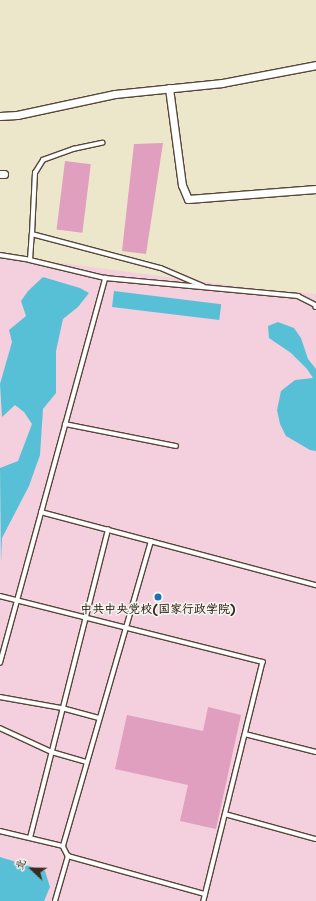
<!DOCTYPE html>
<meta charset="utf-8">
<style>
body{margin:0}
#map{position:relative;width:316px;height:901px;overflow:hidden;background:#ece6cb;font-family:"Shantell Sans","LXGW WenKai TC",sans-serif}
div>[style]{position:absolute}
.built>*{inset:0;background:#f4cfdd}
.water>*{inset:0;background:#58c0d6;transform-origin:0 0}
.building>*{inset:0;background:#e09fbe;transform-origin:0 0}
.roads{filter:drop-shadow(1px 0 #564638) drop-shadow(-1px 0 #564638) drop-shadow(0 1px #564638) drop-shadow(0 -1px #564638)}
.service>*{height:3.5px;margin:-1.75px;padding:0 1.75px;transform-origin:1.75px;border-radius:1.75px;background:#fff}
.minor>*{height:7px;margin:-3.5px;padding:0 3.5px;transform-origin:3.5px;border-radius:3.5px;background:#fff}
.dots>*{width:11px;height:11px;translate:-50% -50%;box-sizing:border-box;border:2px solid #f6f6f2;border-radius:50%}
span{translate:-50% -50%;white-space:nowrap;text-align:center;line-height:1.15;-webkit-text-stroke:3px #f6f6f2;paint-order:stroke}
.poi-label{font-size:12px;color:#3b2a1e;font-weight:700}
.north{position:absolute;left:12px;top:849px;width:40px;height:40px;-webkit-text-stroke:3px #f6f6f2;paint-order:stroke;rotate:292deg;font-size:11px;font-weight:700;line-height:16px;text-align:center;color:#3b2a1e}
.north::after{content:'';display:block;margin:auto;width:14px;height:18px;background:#3b2a1e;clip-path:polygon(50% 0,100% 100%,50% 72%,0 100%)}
</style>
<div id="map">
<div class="built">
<i style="clip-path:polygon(0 255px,257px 289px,316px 294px,316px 901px,0 901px)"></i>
</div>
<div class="water">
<i style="clip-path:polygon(43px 277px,80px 288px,89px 293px,78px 307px,63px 319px,56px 351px,56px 393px,43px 409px,40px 455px,29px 486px,2px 538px,1px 563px,0 468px,18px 461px,32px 424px,24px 412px,15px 405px,2px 417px,0 384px,12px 342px,9px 330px,26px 316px,21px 301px,28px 291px)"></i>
<i style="left:114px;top:291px;width:108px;height:16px;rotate:7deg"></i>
<i style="clip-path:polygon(278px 322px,294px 328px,301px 338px,308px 359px,316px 369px,316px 451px,310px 450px,286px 436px,280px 424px,277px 410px,281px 391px,295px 380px,313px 378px,307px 369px,291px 353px,269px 338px,268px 326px)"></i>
<i style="clip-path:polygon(0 857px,45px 871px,50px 887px,44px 901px,0 901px)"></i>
</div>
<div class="building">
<i style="clip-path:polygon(163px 143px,146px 254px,122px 251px,134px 144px)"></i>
<i style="left:65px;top:161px;width:26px;height:69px;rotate:7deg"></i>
<i style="clip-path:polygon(208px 707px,241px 715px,216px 829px,180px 821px,188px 785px,115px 769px,127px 715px,203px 731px)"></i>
</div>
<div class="roads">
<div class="service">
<i style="left:32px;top:234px;width:61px;rotate:-87.2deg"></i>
<i style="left:35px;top:173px;width:15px;rotate:-58deg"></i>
<i style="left:43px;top:160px;width:32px;rotate:-20deg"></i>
<i style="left:73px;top:149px;width:30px;rotate:-12deg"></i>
<i style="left:0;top:255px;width:30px;rotate:9deg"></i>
<i style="left:30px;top:260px;width:77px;rotate:13.5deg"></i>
<i style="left:105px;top:278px;width:194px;rotate:5.3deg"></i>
<i style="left:298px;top:296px;width:20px;rotate:27deg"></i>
<i style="left:316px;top:305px;width:2px;rotate:90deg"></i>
<i style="left:30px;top:260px;width:26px;rotate:-86deg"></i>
<i style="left:32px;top:234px;width:133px;rotate:14.8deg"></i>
<i style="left:161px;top:268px;width:46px;rotate:23.2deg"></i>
<i style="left:65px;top:424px;width:113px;rotate:11.2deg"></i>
<i style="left:41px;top:512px;width:285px;rotate:14.9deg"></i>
<i style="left:0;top:596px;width:271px;rotate:14.1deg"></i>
<i style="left:263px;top:662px;width:246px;rotate:103.9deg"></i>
<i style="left:0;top:663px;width:399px;rotate:-74.7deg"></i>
<i style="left:0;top:697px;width:63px;rotate:10.1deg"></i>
<i style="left:62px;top:708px;width:38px;rotate:15deg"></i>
<i style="left:0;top:728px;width:57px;rotate:24.8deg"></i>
<i style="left:52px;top:752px;width:36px;rotate:16deg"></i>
<i style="left:245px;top:734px;width:73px;rotate:14.2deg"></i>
<i style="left:225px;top:814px;width:94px;rotate:15.4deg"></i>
<i style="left:0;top:831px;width:65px;rotate:13.4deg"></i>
<i style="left:63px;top:846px;width:11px;rotate:63deg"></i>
<i style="left:68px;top:856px;width:142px;rotate:15.5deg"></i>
<i style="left:30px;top:838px;width:318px;rotate:-75.8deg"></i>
<i style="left:63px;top:846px;width:317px;rotate:-73.9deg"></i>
<i style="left:55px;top:901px;width:47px;rotate:-73.9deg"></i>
</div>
<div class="minor">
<i style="left:169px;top:88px;width:98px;rotate:82.4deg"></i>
<i style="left:182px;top:185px;width:15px;rotate:67deg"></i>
<i style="left:188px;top:199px;width:128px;rotate:-4.5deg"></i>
<i style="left:0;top:116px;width:17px;rotate:-3deg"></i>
<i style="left:17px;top:115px;width:100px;rotate:-12.1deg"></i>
<i style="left:115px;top:94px;width:108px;rotate:-5.9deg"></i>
<i style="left:222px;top:83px;width:96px;rotate:-10.8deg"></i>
<i style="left:0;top:174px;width:4px"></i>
</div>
</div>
<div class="dots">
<i style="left:158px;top:597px;background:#1f6fb2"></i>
</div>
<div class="poi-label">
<span style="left:158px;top:610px">中共中央党校(国家行政学院)</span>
</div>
<div class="north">北</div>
</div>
